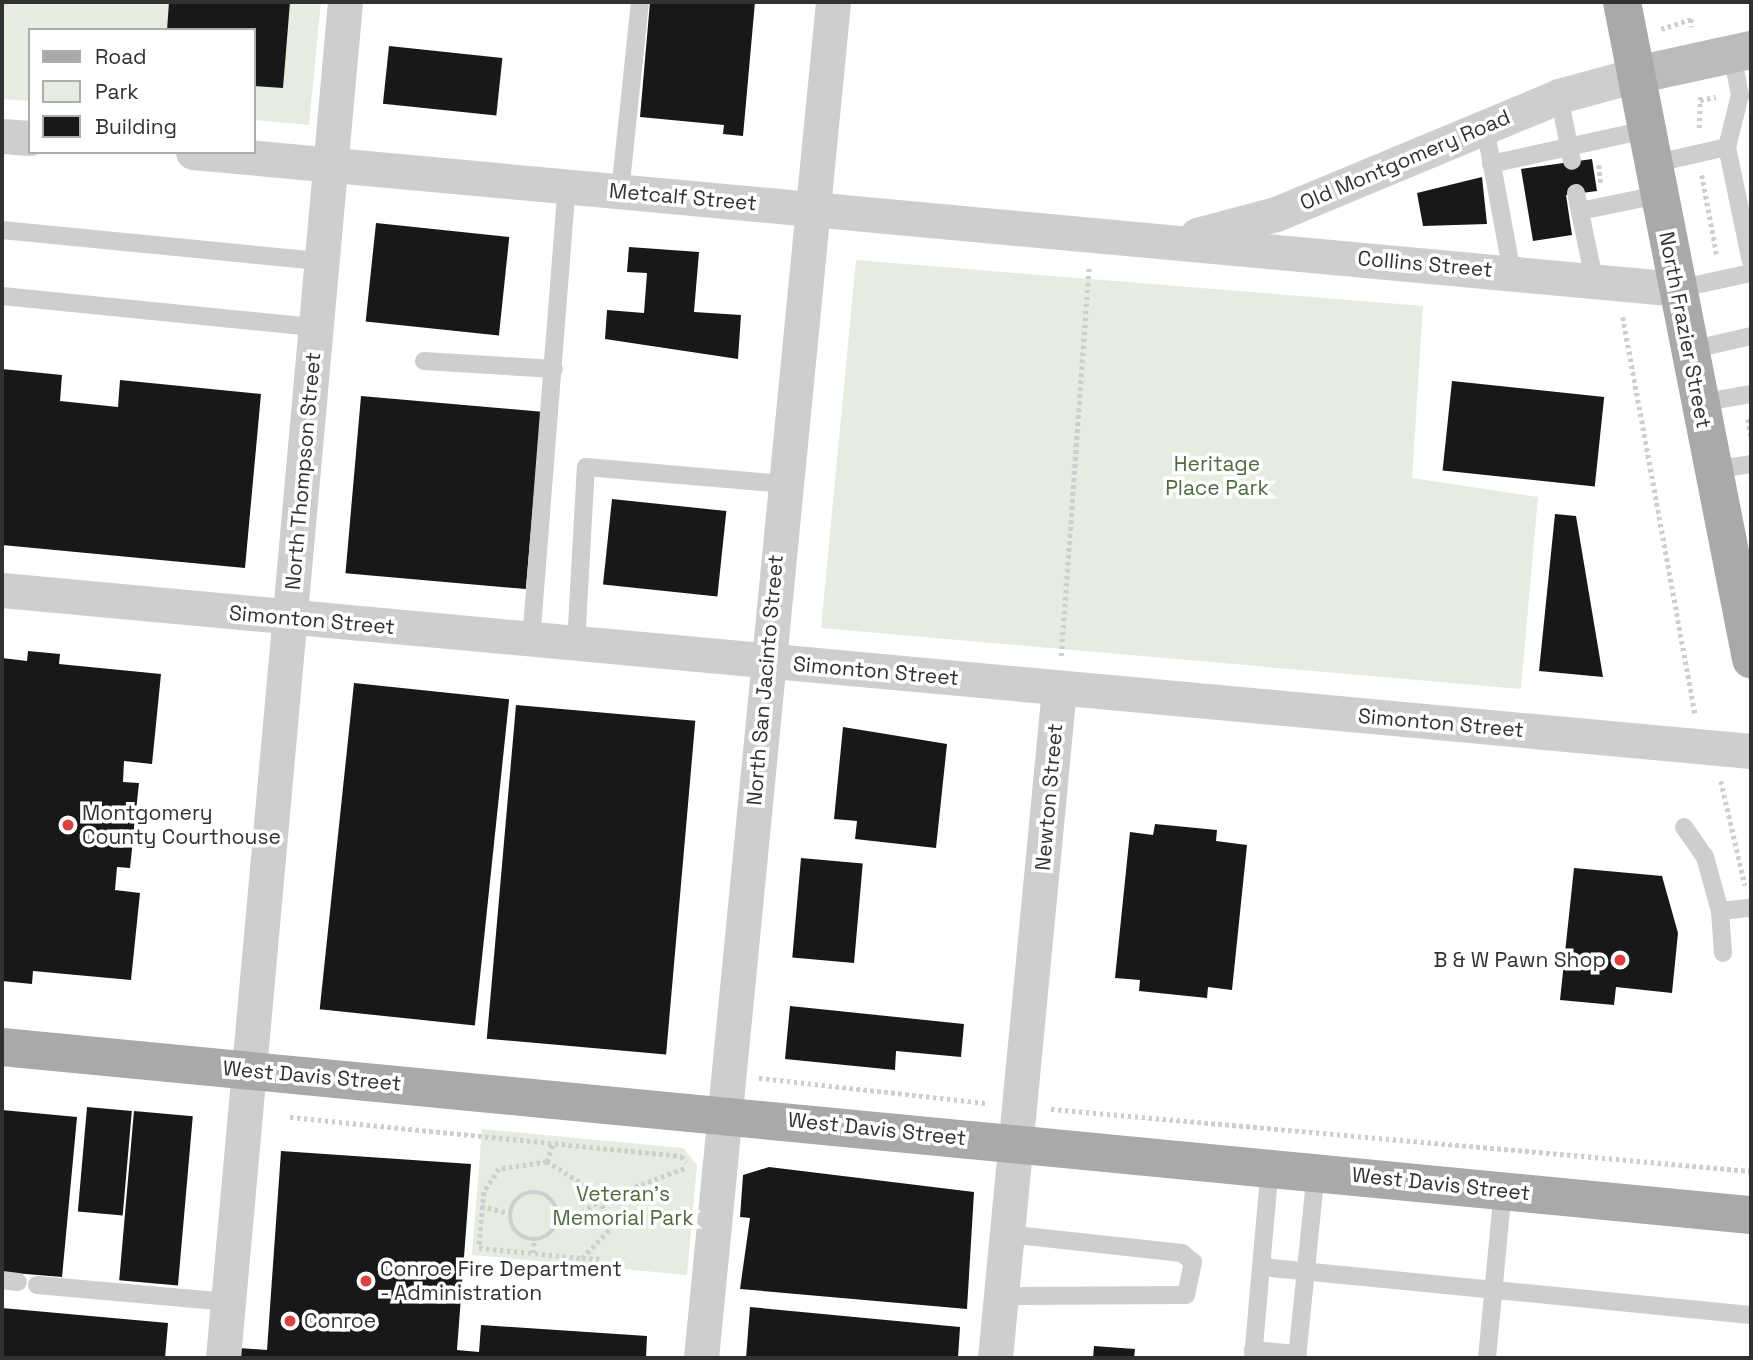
<!DOCTYPE html>
<style>
body{margin:0}
#map{position:relative;width:1753px;height:1360px;overflow:hidden;background:#fff;font-family:"Space Grotesk",sans-serif}
div>[style]{position:absolute}
.green>*{inset:0;background:#e6ede0}
.building>*{inset:0;background:#181818;transform-origin:0 0}
.path>*{height:4.5px;margin-top:-2.25px;transform-origin:0;background:repeating-linear-gradient(90deg,#cecece 0 3.5px,transparent 0 7px)}
.path>.ring{margin:-2.25px;padding:0;box-sizing:content-box;background:none;border:4.5px solid #cecece;border-radius:50%}
.service>*{height:18px;margin:-9px;padding:0 9px;transform-origin:9px;border-radius:9px;background:#cecece}
.minor>*{height:35px;margin:-17.5px;padding:0 17.5px;transform-origin:17.5px;border-radius:17.5px;background:#cecece}
.secondary>*{height:38px;margin:-19px;padding:0 19px;transform-origin:19px;border-radius:19px;background:#bbb}
.primary>*{height:38px;margin:-19px;padding:0 19px;transform-origin:19px;border-radius:19px;background:#a9a9a9}
.dots>*{width:19px;height:19px;translate:-50% -50%;box-sizing:border-box;border:4px solid #fff;border-radius:50%}
span{translate:-50% -50%;white-space:nowrap;text-align:center;line-height:1.15;-webkit-text-stroke:7px #fff;paint-order:stroke}
.street-label{font-size:21px;color:#313131}
.park-label{font-size:21px;color:#516b40}
.poi-label{font-size:21px;color:#313131}
.left{translate:0 -50%;text-align:left}
.right{translate:-100% -50%;text-align:right}
.frame{position:absolute;inset:0;border:4px solid #313131;pointer-events:none}
.legend{position:absolute;left:28px;top:28px;width:228px;height:126px;box-sizing:border-box;background:#fff;border:2px solid #adadad;margin:0;padding:9px 12px;list-style:none;font-size:21px;color:#313131}
.legend li{display:flex;align-items:center;gap:14px;height:35px}
.legend b{width:35px;border:2px solid #adadad}
</style>
<div id="map">
<div class="green">
<i style="clip-path:polygon(2px 2px,321px 2px,309px 125px,254px 120px,254px 30px,30px 30px,30px 101px,2px 99px)"></i>
<i style="clip-path:polygon(856px 260px,1423px 306px,1412px 478px,1538px 497px,1521px 689px,821px 628px)"></i>
<i style="clip-path:polygon(482px 1129px,683px 1148px,697px 1165px,687px 1275px,472px 1255px)"></i>
</div>
<div class="building">
<i style="clip-path:polygon(169px 2px,290px 2px,283px 88px,254px 86px,254px 30px,167px 30px)"></i>
<i style="clip-path:polygon(650px 2px,755px 2px,743px 136px,723px 134px,724px 125px,640px 117px)"></i>
<i style="left:389px;top:46px;width:114px;height:58px;rotate:6deg"></i>
<i style="clip-path:polygon(1592px 159px,1597px 191px,1566px 195px,1572px 235px,1533px 241px,1521px 169px)"></i>
<i style="clip-path:polygon(1482px 177px,1487px 224px,1423px 226px,1417px 193px)"></i>
<i style="left:376px;top:223px;width:134px;height:99px;rotate:6deg"></i>
<i style="clip-path:polygon(629px 247px,699px 252px,694px 312px,741px 315px,738px 359px,605px 339px,607px 310px,644px 313px,647px 273px,627px 272px)"></i>
<i style="clip-path:polygon(2px 369px,62px 375px,60px 401px,118px 407px,120px 380px,261px 394px,245px 568px,2px 545px)"></i>
<i style="left:1452px;top:381px;width:153px;height:90px;rotate:6deg"></i>
<i style="left:361px;top:396px;width:181px;height:178px;rotate:5deg"></i>
<i style="left:612px;top:499px;width:115px;height:86px;rotate:6deg"></i>
<i style="clip-path:polygon(1555px 514px,1576px 516px,1603px 677px,1539px 671px)"></i>
<i style="clip-path:polygon(28px 651px,60px 654px,59px 664px,161px 674px,152px 764px,124px 761px,123px 782px,139px 783px,130px 868px,117px 867px,115px 890px,140px 893px,131px 980px,33px 971px,32px 984px,2px 981px,2px 658px,27px 661px)"></i>
<i style="left:354px;top:683px;width:156px;height:328px;rotate:6deg"></i>
<i style="left:516px;top:705px;width:180px;height:335px;rotate:5deg"></i>
<i style="clip-path:polygon(843px 727px,947px 744px,936px 848px,855px 839px,857px 821px,834px 819px)"></i>
<i style="clip-path:polygon(1155px 824px,1217px 830px,1216px 841px,1247px 845px,1232px 990px,1208px 987px,1207px 998px,1139px 991px,1140px 980px,1115px 978px,1130px 832px,1153px 835px)"></i>
<i style="left:801px;top:858px;width:62px;height:100px;rotate:5deg"></i>
<i style="clip-path:polygon(1574px 868px,1662px 876px,1678px 933px,1672px 993px,1616px 987px,1614px 1005px,1560px 1000px)"></i>
<i style="clip-path:polygon(790px 1006px,964px 1024px,961px 1057px,896px 1051px,895px 1070px,785px 1059px)"></i>
<i style="left:87px;top:1107px;width:45px;height:105px;rotate:5deg"></i>
<i style="clip-path:polygon(2px 1110px,77px 1117px,62px 1277px,2px 1272px)"></i>
<i style="left:134px;top:1111px;width:59px;height:170px;rotate:5deg"></i>
<i style="clip-path:polygon(281px 1151px,471px 1164px,457px 1350px,479px 1352px,481px 1325px,647px 1336px,646px 1358px,238px 1358px,239px 1348px,267px 1350px)"></i>
<i style="clip-path:polygon(769px 1167px,974px 1192px,967px 1309px,740px 1289px,750px 1218px,740px 1217px,743px 1175px)"></i>
<i style="clip-path:polygon(750px 1307px,960px 1327px,958px 1358px,746px 1358px)"></i>
<i style="clip-path:polygon(2px 1308px,168px 1323px,165px 1358px,2px 1358px)"></i>
<i style="clip-path:polygon(1094px 1346px,1135px 1349px,1134px 1358px,1093px 1358px)"></i>
</div>
<div class="path">
<i style="left:1661px;top:29px;width:32px;rotate:-18deg"></i>
<i style="left:1691px;top:19px;width:8px;rotate:83deg"></i>
<i style="left:1700px;top:100px;width:16px;rotate:-11deg"></i>
<i style="left:1699px;top:128px;width:33px;rotate:-88deg"></i>
<i style="left:1599px;top:165px;width:19px;rotate:84deg"></i>
<i style="left:1702px;top:175px;width:82px;rotate:79.5deg"></i>
<i style="left:1623px;top:317px;width:404px;rotate:79.7deg"></i>
<i style="left:1748px;top:419px;width:17px;rotate:80deg"></i>
<i style="left:1061px;top:656px;width:390px;rotate:-85.9deg"></i>
<i style="left:1721px;top:781px;width:107px;rotate:77deg"></i>
<i style="left:759px;top:1078px;width:229px;rotate:6.3deg"></i>
<i style="left:1051px;top:1109px;width:703px;rotate:5.06deg"></i>
<i style="left:290px;top:1117px;width:393px;rotate:5.7deg"></i>
<i style="left:681px;top:1156px;width:8px;rotate:45deg"></i>
<i style="left:547px;top:1162px;width:19px;rotate:-74deg"></i>
<i class="ring" style="left:510px;top:1192px;width:43.5px;height:43.5px"></i>
<i style="left:481px;top:1206px;width:29px;rotate:14deg"></i>
<i style="left:557px;top:1220px;width:13px"></i>
<i style="left:570px;top:1220px;width:38px;rotate:-33deg"></i>
<i style="left:602px;top:1199px;width:91px;rotate:-20.6deg"></i>
<i style="left:533px;top:1253px;width:14px;rotate:-86deg"></i>
<i style="left:582px;top:1258px;width:42px;rotate:-46deg"></i>
<i style="left:611px;top:1228px;width:38px;rotate:-112deg"></i>
<i style="left:597px;top:1193px;width:59px;rotate:-148.2deg"></i>
<i style="left:547px;top:1162px;width:49px;rotate:171.7deg"></i>
<i style="left:499px;top:1169px;width:27px;rotate:123deg"></i>
<i style="left:484px;top:1192px;width:56px;rotate:95.1deg"></i>
<i style="left:479px;top:1248px;width:103px;rotate:5.5deg"></i>
<i style="left:582px;top:1258px;width:19px;rotate:3deg"></i>
</div>
<div class="service">
<i style="left:1732px;top:54px;width:42px;rotate:79deg"></i>
<i style="left:1740px;top:95px;width:54px;rotate:104deg"></i>
<i style="left:1727px;top:147px;width:117px;rotate:78.2deg"></i>
<i style="left:1559px;top:96px;width:66px;rotate:78.7deg"></i>
<i style="left:1485px;top:127px;width:147px;rotate:79.5deg"></i>
<i style="left:1491px;top:164px;width:158px;rotate:-12.4deg"></i>
<i style="left:1652px;top:164px;width:77px;rotate:-12.8deg"></i>
<i style="left:620px;top:192px;width:191px;rotate:-84deg"></i>
<i style="left:1576px;top:193px;width:88px;rotate:78.2deg"></i>
<i style="left:1580px;top:211px;width:80px;rotate:-11.6deg"></i>
<i style="left:2px;top:230px;width:321px;rotate:5.6deg"></i>
<i style="left:1677px;top:289px;width:76px;rotate:-12.2deg"></i>
<i style="left:2px;top:296px;width:315px;rotate:5.7deg"></i>
<i style="left:1690px;top:350px;width:63px;rotate:-12.9deg"></i>
<i style="left:424px;top:361px;width:130px;rotate:3.5deg"></i>
<i style="left:1700px;top:403px;width:52px;rotate:-10deg"></i>
<i style="left:1713px;top:470px;width:38px;rotate:-9deg"></i>
<i style="left:531px;top:641px;width:455px;rotate:-85.5deg"></i>
<i style="left:576px;top:644px;width:177px;rotate:-86.8deg"></i>
<i style="left:586px;top:467px;width:198px;rotate:4.9deg"></i>
<i style="left:1684px;top:827px;width:37px;rotate:55deg"></i>
<i style="left:1705px;top:857px;width:56px;rotate:74.5deg"></i>
<i style="left:1720px;top:911px;width:42px;rotate:85.9deg"></i>
<i style="left:1720px;top:911px;width:31px;rotate:-6deg"></i>
<i style="left:1261px;top:1267px;width:101px;rotate:-84.9deg"></i>
<i style="left:2px;top:1280px;width:16px;rotate:7deg"></i>
<i style="left:37px;top:1285px;width:192px;rotate:5.1deg"></i>
<i style="left:1001px;top:1296px;width:185px;rotate:-0.3deg"></i>
<i style="left:1186px;top:1295px;width:34px;rotate:-78deg"></i>
<i style="left:1193px;top:1262px;width:14px;rotate:-141deg"></i>
<i style="left:1182px;top:1253px;width:176px;rotate:-173.8deg"></i>
<i style="left:1253px;top:1350px;width:45px;rotate:5.1deg"></i>
<i style="left:1253px;top:1358px;width:91px;rotate:-85deg"></i>
<i style="left:1261px;top:1267px;width:492px;rotate:5.6deg"></i>
<i style="left:1297px;top:1358px;width:188px;rotate:-84.2deg"></i>
<i style="left:1487px;top:1358px;width:169px;rotate:-84.6deg"></i>
</div>
<div class="minor">
<i style="left:2px;top:136px;width:28px;rotate:4deg"></i>
<i style="left:193px;top:152px;width:1490px;rotate:5.27deg"></i>
<i style="left:1197px;top:235px;width:82px;rotate:-14.9deg"></i>
<i style="left:1276px;top:214px;width:307px;rotate:-22.6deg"></i>
<i style="left:1559px;top:96px;width:80px;rotate:-15.3deg"></i>
<i style="left:2px;top:590px;width:1756px;rotate:5.26deg"></i>
<i style="left:223px;top:1358px;width:1361px;rotate:-84.86deg"></i>
<i style="left:701px;top:1358px;width:1362px;rotate:-84.44deg"></i>
<i style="left:995px;top:1358px;width:673px;rotate:-84.54deg"></i>
</div>
<div class="secondary">
<i style="left:1636px;top:75px;width:118px;rotate:-12.3deg"></i>
</div>
<div class="primary">
<i style="left:1622px;top:2px;width:670px;rotate:78.89deg"></i>
<i style="left:2px;top:1047px;width:1757px;rotate:5.49deg"></i>
</div>
<div class="dots">
<i style="left:68px;top:825px;background:#db4140"></i>
<i style="left:1620px;top:960px;background:#db4140"></i>
<i style="left:366px;top:1281px;background:#db4140"></i>
<i style="left:290px;top:1321px;background:#db4140"></i>
</div>
<div class="street-label">
<span style="left:1405px;top:160px;rotate:-23deg">Old Montgomery Road</span>
<span style="left:683px;top:197px;rotate:5deg">Metcalf Street</span>
<span style="left:1425px;top:264px;rotate:5deg">Collins Street</span>
<span style="left:1685px;top:330px;rotate:79deg">North Frazier Street</span>
<span style="left:303px;top:471px;rotate:-85deg">North Thompson Street</span>
<span style="left:312px;top:620px;rotate:5deg">Simonton Street</span>
<span style="left:876px;top:671px;rotate:5deg">Simonton Street</span>
<span style="left:765px;top:680px;rotate:-85deg">North San Jacinto Street</span>
<span style="left:1441px;top:723px;rotate:5deg">Simonton Street</span>
<span style="left:1049px;top:797px;rotate:-85deg">Newton Street</span>
<span style="left:312px;top:1076px;rotate:5deg">West Davis Street</span>
<span style="left:877px;top:1129px;rotate:6deg">West Davis Street</span>
<span style="left:1441px;top:1184px;rotate:6deg">West Davis Street</span>
</div>
<div class="park-label">
<span style="left:1217px;top:476px">Heritage<br>Place Park</span>
<span style="left:623px;top:1206px">Veteran's<br>Memorial Park</span>
</div>
<div class="poi-label">
<span class="left" style="left:82px;top:825px">Montgomery<br>County Courthouse</span>
<span class="right" style="left:1606px;top:960px">B &amp; W Pawn Shop</span>
<span class="left" style="left:380px;top:1281px">Conroe Fire Department<br>- Administration</span>
<span class="left" style="left:304px;top:1321px">Conroe</span>
</div>
<div class="frame"></div>
<ul class="legend">
<li><b style="height:9px;background:#a9a9a9"></b>Road</li>
<li><b style="height:19px;background:#e6ede0"></b>Park</li>
<li><b style="height:19px;background:#181818"></b>Building</li>
</ul>
</div>
